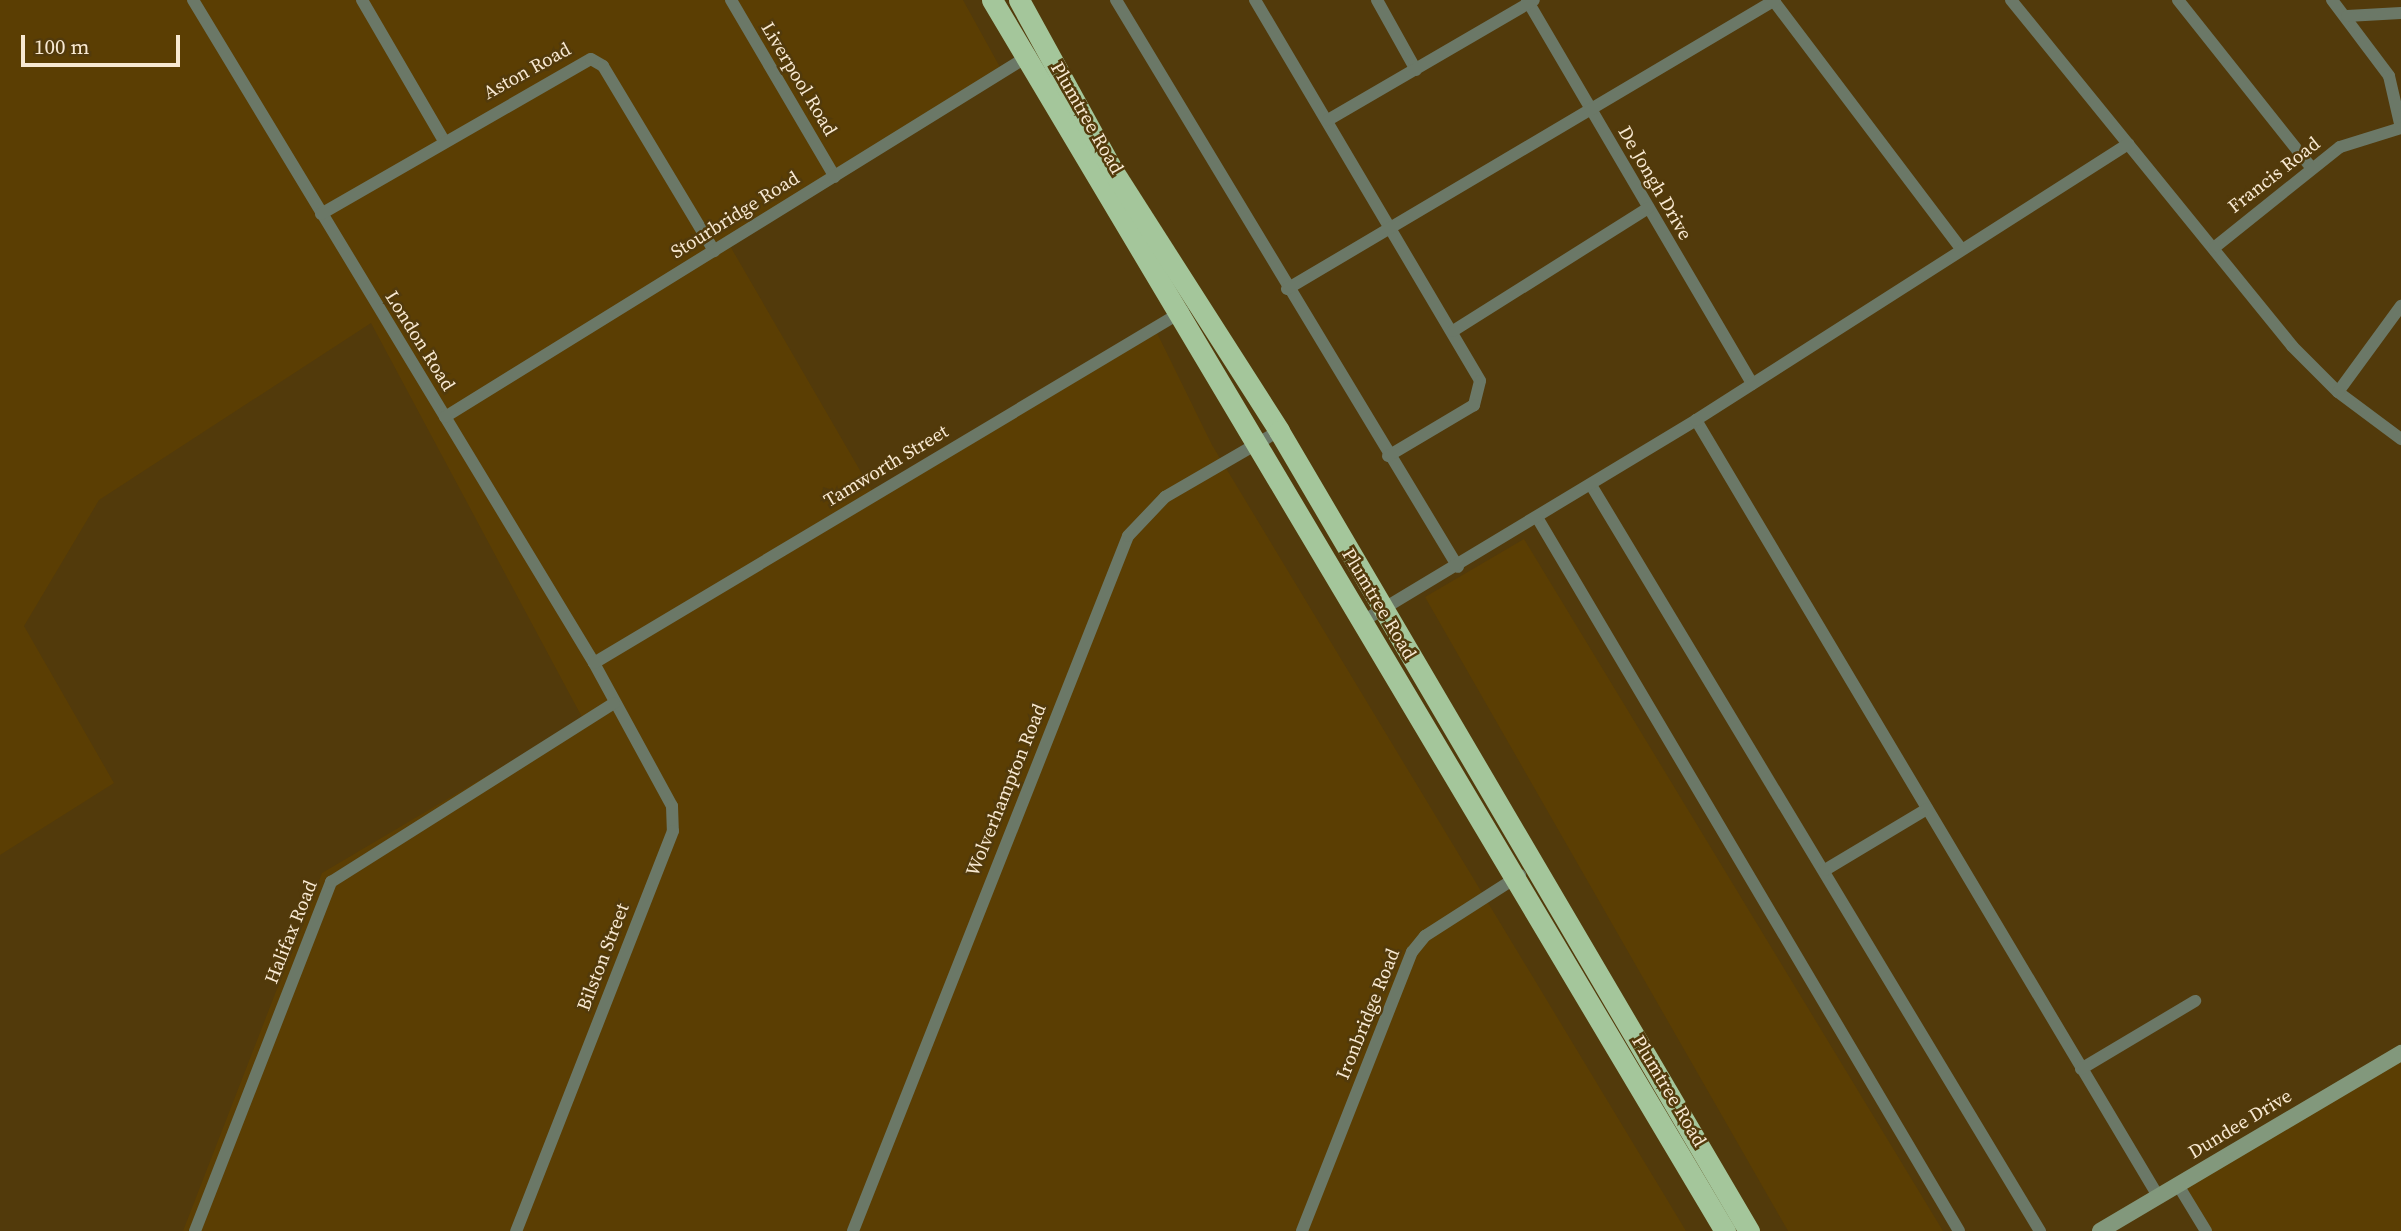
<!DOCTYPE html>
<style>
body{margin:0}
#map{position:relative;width:2401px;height:1231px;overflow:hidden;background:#523a0b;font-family:"Source Serif 4",serif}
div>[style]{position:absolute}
.built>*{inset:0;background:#5b3e03}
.street>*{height:12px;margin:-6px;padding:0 6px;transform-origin:6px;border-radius:6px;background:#6b7867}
.secondary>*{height:16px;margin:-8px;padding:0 8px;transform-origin:8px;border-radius:8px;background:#82987c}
.highway>*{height:21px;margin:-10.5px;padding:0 10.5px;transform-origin:10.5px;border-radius:10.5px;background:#a4c69b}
span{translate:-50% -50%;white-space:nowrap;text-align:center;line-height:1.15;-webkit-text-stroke:5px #523a0b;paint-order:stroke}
.street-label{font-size:19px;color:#f8e9d2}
.scale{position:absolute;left:21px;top:35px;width:159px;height:32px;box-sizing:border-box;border:4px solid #f8e9d2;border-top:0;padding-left:9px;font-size:21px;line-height:24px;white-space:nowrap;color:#f8e9d2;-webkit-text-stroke:5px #523a0b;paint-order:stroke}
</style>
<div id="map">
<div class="built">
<i style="clip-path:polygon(0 0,963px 0,1001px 69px,726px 239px,876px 498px,1157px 333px,1212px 445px,1686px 1231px,183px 1231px,322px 873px,583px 719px,371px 323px,99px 500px,24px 626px,114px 783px,0 855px)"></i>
<i style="clip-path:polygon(1524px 539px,1943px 1231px,1788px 1231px,1425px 597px)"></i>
<i style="clip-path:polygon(2401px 1062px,2401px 1231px,2211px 1231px,2185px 1188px)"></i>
</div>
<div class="street">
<i style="left:193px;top:0;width:775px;rotate:58.83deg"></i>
<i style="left:594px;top:663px;width:163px;rotate:61.4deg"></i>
<i style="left:672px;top:806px;width:25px;rotate:88deg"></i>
<i style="left:673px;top:831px;width:430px;rotate:111.4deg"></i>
<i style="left:362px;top:0;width:163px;rotate:59.8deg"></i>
<i style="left:731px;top:0;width:205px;rotate:59.6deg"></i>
<i style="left:1116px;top:0;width:662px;rotate:58.9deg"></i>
<i style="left:1255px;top:0;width:442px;rotate:59.4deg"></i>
<i style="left:1480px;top:381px;width:25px;rotate:104deg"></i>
<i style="left:1474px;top:405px;width:100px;rotate:149.3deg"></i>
<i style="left:1377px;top:0;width:80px;rotate:60.9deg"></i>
<i style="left:1527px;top:0;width:445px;rotate:59.6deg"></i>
<i style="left:1773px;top:0;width:312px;rotate:52.9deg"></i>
<i style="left:2011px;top:0;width:446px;rotate:50.9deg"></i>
<i style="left:2292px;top:346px;width:65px;rotate:45deg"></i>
<i style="left:2338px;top:392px;width:79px;rotate:36.7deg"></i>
<i style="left:2178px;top:0;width:213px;rotate:51.5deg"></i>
<i style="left:2332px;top:0;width:95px;rotate:53.1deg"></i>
<i style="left:2389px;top:76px;width:53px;rotate:77deg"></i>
<i style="left:2347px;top:16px;width:54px;rotate:-3.2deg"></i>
<i style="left:1328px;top:120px;width:238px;rotate:-30.2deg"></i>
<i style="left:321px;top:214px;width:311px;rotate:-29.9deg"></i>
<i style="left:591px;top:59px;width:14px;rotate:30deg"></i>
<i style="left:603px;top:66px;width:216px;rotate:59deg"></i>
<i style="left:2215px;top:247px;width:160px;rotate:-38.7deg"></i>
<i style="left:2340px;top:147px;width:64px;rotate:-17.3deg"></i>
<i style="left:1287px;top:289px;width:567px;rotate:-30.63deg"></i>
<i style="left:1453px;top:331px;width:231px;rotate:-32.2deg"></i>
<i style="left:2338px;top:392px;width:107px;rotate:-53.8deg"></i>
<i style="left:445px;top:417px;width:688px;rotate:-31.75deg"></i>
<i style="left:1696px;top:420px;width:903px;rotate:59.23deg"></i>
<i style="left:1591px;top:485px;width:871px;rotate:58.96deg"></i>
<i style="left:1538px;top:519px;width:827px;rotate:59.4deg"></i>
<i style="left:1363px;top:621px;width:389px;rotate:-31.1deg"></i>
<i style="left:1696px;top:420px;width:513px;rotate:-32.57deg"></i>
<i style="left:594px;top:663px;width:686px;rotate:-30.86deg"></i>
<i style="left:1825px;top:870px;width:119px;rotate:-30.9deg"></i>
<i style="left:2081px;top:1069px;width:133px;rotate:-30.8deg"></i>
<i style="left:2178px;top:1185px;width:54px;rotate:58.7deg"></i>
<i style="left:195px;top:1231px;width:375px;rotate:-68.7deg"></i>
<i style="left:331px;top:882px;width:335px;rotate:-32.3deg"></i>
<i style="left:853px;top:1231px;width:747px;rotate:-68.41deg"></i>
<i style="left:1128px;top:536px;width:54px;rotate:-46.5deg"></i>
<i style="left:1165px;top:497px;width:132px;rotate:-30.1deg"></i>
<i style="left:1302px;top:1231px;width:300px;rotate:-68.5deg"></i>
<i style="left:1412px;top:952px;width:21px;rotate:-51deg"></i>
<i style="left:1425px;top:936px;width:113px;rotate:-32.7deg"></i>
</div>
<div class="secondary">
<i style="left:2100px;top:1231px;width:350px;rotate:-30.6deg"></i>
</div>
<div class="highway">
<i style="left:992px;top:0;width:1433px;rotate:59.23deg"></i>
<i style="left:1019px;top:0;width:195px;rotate:61.2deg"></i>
<i style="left:1113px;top:171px;width:308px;rotate:57.4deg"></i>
<i style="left:1279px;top:431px;width:928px;rotate:59.57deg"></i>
</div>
<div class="street-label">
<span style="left:527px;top:71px;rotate:-29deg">Aston Road</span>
<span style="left:799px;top:79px;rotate:59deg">Liverpool Road</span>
<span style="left:1087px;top:118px;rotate:60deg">Plumtree Road</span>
<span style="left:2274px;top:175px;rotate:-38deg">Francis Road</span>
<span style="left:1655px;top:183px;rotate:60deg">De Jongh Drive</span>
<span style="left:735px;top:215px;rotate:-32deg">Stourbridge Road</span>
<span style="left:420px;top:341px;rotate:58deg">London Road</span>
<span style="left:886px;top:466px;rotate:-31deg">Tamworth Street</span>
<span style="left:1379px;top:604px;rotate:59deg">Plumtree Road</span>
<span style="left:1006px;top:790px;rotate:-68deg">Wolverhampton Road</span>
<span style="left:291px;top:932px;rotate:-68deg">Halifax Road</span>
<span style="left:603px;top:957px;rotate:-69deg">Bilston Street</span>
<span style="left:1368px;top:1014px;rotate:-68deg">Ironbridge Road</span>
<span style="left:1669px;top:1091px;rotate:59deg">Plumtree Road</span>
<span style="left:2240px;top:1124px;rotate:-31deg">Dundee Drive</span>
</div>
<div class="scale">100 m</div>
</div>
